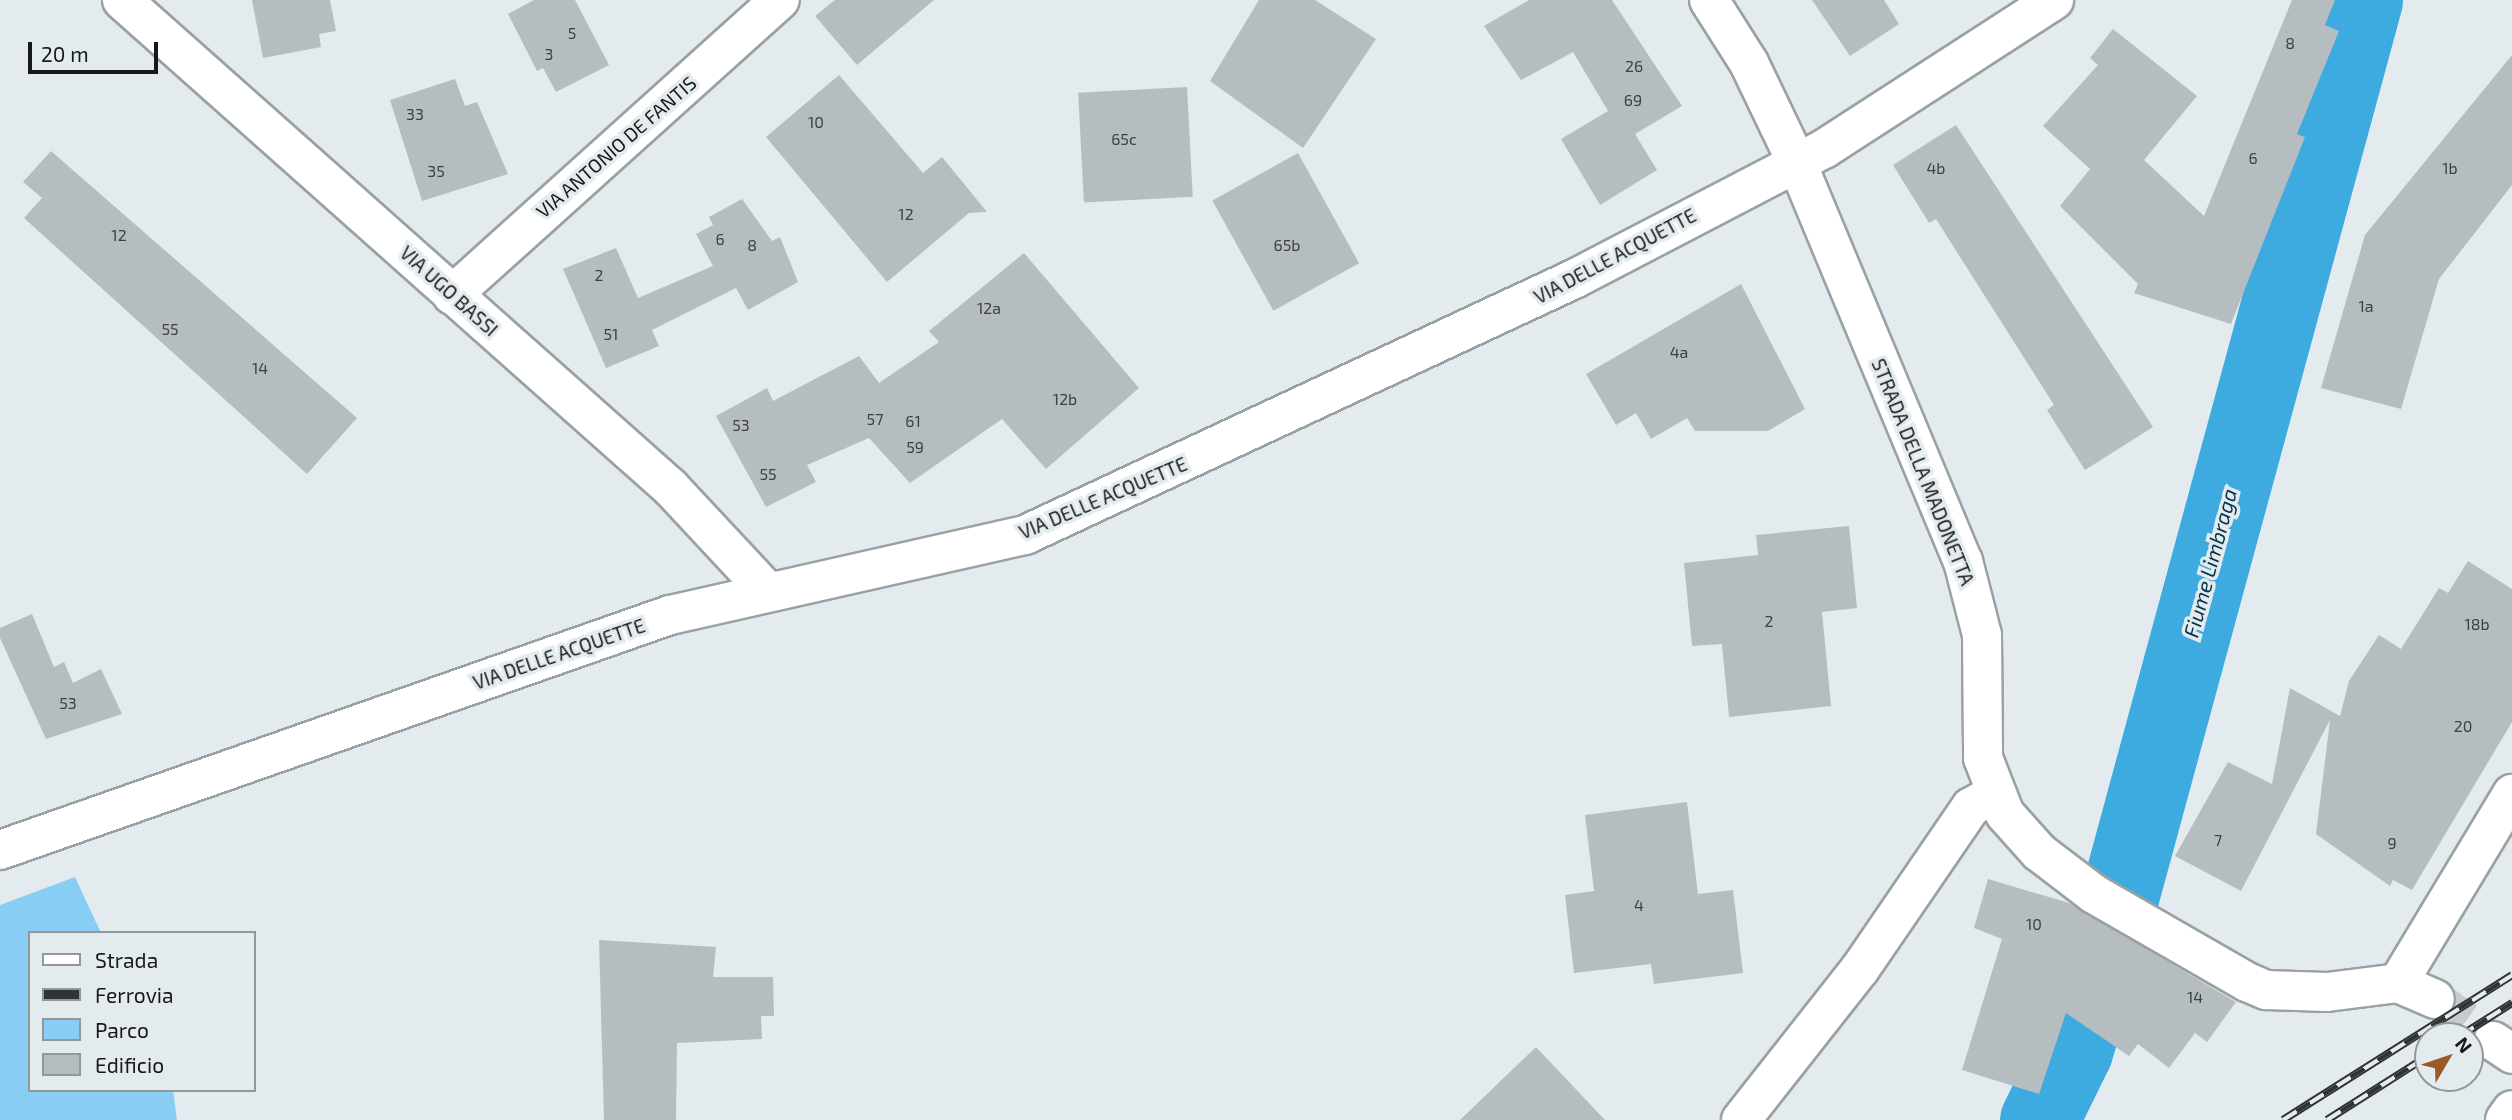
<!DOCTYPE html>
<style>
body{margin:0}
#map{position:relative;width:2512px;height:1120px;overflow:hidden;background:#e4ebef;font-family:"Exo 2",sans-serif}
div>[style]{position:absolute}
.green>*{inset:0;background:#88cdf4}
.river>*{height:79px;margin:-39.5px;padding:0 39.5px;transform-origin:39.5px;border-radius:39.5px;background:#3daae0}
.building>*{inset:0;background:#b6bdc1;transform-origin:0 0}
.minor-tunnel>*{height:38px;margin-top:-19px;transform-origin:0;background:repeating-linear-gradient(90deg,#c5cbcf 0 38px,transparent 0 57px)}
.roads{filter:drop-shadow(2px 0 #9aa1a5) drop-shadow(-2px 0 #9aa1a5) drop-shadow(0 2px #9aa1a5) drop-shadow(0 -2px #9aa1a5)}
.minor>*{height:38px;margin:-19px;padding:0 19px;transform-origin:19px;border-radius:19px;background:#fff}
.rail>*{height:8px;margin-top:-4px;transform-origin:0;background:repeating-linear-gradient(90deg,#e4ebef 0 16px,#303335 0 32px);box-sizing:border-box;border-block:2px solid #303335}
span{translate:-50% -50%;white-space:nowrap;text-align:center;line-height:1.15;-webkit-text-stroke:7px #e4ebef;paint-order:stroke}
.number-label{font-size:16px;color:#3e4144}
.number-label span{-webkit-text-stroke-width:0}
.street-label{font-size:19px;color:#16181a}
.water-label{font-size:21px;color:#023349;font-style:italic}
.legend{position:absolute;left:28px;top:931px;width:228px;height:161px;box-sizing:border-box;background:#e4ebef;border:2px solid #92979a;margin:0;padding:9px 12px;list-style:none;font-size:21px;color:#16181a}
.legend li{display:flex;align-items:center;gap:14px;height:35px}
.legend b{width:35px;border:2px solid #92979a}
.north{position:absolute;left:2414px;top:1022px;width:70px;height:70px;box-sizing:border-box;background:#e4ebef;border:2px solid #92979a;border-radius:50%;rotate:51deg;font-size:19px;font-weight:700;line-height:28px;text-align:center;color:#16181a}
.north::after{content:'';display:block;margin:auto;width:24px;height:32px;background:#9c5928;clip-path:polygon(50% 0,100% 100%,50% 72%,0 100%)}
.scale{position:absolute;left:28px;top:42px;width:130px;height:32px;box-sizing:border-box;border:4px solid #16181a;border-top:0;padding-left:9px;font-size:21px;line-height:24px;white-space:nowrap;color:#16181a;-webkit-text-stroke:5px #e4ebef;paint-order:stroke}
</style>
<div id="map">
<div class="green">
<i style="clip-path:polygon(75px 877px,101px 933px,30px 933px,30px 1090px,173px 1090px,177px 1120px,0 1120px,0 905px)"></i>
</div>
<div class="river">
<i style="left:2039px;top:1120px;width:77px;rotate:-63.8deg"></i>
<i style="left:2073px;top:1051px;width:141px;rotate:-73.1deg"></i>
<i style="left:2114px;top:916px;width:949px;rotate:-74.79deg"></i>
</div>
<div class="building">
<i style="clip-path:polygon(252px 0,330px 0,336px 31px,319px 34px,321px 47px,263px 58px)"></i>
<i style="clip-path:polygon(534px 0,575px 0,609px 65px,556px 92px,543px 68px,537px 71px,508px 14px)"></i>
<i style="clip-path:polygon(835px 0,934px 0,857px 65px,815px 16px)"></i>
<i style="clip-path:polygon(1259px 0,1315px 0,1376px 39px,1303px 148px,1210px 81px)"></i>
<i style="clip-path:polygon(1529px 0,1612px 0,1682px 106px,1635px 134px,1657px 170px,1600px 205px,1561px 139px,1608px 111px,1573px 52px,1521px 80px,1484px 26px)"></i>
<i style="clip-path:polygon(1812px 0,1884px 0,1899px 24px,1850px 56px)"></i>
<i style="clip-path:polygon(2292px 0,2335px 0,2325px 25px,2339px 31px,2297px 134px,2305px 137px,2231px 324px,2134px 293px,2138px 284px,2060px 206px,2090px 169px,2043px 126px,2098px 65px,2090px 58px,2113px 29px,2197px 96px,2144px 160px,2204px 216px)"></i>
<i style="clip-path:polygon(2512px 55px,2512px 185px,2439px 279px,2401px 409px,2321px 388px,2365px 235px)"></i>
<i style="clip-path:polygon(839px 75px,923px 173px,942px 157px,987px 212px,969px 213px,887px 282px,766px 137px)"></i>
<i style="clip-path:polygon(455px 79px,465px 106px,477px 102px,508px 174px,422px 201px,390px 100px)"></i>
<i style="left:1187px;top:87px;width:110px;height:109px;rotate:87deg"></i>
<i style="clip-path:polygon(1956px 125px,2153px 427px,2085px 470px,2047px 410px,2054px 405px,1936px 219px,1929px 223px,1893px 165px)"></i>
<i style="clip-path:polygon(51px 151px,357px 418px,307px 474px,24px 218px,42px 198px,23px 182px)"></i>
<i style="left:1298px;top:153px;width:126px;height:98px;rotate:61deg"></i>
<i style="clip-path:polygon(742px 199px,772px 241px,780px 237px,798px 282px,748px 310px,736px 288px,652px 330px,659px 346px,606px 368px,563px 269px,616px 248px,638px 298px,713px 266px,696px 234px,713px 225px,709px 217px)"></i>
<i style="clip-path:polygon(1024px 253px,1139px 388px,1046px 469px,1002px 419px,910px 483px,869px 438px,807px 465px,816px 482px,766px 507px,716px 416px,767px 388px,773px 401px,859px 356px,879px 383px,939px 342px,929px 331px)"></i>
<i style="clip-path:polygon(1741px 284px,1805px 409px,1768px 431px,1695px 431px,1687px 418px,1651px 439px,1636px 413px,1616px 425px,1586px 374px)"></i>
<i style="clip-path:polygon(1849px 526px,1857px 608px,1822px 612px,1831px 706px,1729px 717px,1722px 644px,1692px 646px,1684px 563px,1758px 555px,1756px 535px)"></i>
<i style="clip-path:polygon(2468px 561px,2512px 589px,2512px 722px,2412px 890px,2393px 880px,2390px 886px,2316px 834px,2330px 720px,2241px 891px,2175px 856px,2228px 762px,2272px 784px,2290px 688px,2340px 716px,2349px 681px,2379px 635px,2401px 649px,2439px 588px,2448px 593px)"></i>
<i style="clip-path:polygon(32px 614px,54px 667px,64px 662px,73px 683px,101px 669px,122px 714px,46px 739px,0 638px,0 628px)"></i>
<i style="clip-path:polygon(1687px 802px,1698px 894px,1733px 890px,1743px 973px,1654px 984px,1651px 964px,1574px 973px,1565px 895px,1594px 891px,1585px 815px)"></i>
<i style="clip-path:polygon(1988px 879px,2069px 903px,2236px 1002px,2207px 1042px,2195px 1033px,2169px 1068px,2138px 1044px,2129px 1056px,2066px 1013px,2039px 1094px,1962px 1070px,2002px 939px,1974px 928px)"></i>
<i style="clip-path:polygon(599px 940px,716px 947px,713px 977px,773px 977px,774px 1016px,761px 1016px,762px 1039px,677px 1043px,676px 1120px,604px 1120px)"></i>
<i style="clip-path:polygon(1536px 1047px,1605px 1120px,1460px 1120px)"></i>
</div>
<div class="minor-tunnel">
<i style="left:2435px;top:999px;width:72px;rotate:35.9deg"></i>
</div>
<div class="roads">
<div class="minor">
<i style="left:122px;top:0;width:735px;rotate:41.63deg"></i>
<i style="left:671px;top:488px;width:142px;rotate:47deg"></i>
<i style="left:1709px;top:0;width:75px;rotate:57.6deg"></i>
<i style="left:1749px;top:63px;width:111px;rotate:64.4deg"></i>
<i style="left:1797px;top:163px;width:431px;rotate:67.4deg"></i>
<i style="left:1963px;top:561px;width:76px;rotate:75.6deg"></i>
<i style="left:1982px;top:635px;width:123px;rotate:89.5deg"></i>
<i style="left:1983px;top:758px;width:60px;rotate:68.6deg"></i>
<i style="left:2005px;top:814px;width:51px;rotate:48.2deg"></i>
<i style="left:2039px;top:852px;width:69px;rotate:37.4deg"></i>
<i style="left:2094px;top:894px;width:177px;rotate:29.9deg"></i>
<i style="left:2247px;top:982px;width:21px;rotate:23deg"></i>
<i style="left:2266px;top:990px;width:61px;rotate:1.9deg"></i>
<i style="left:2327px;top:992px;width:72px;rotate:-7.2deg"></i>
<i style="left:2398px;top:983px;width:40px;rotate:23.4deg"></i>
<i style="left:452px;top:295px;width:441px;rotate:-42deg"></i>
<i style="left:0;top:850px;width:710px;rotate:-19.33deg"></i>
<i style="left:670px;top:615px;width:364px;rotate:-12.7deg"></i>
<i style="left:1025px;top:535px;width:606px;rotate:-25deg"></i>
<i style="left:1574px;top:279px;width:282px;rotate:-27.5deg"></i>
<i style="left:1824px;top:149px;width:274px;rotate:-32.9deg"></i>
<i style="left:2398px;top:983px;width:221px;rotate:-58.9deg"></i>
<i style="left:2493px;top:1041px;width:23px;rotate:34deg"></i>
<i style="left:1741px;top:1120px;width:192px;rotate:-51.8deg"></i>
<i style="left:1860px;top:969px;width:196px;rotate:-55.6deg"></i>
<i style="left:1971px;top:807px;width:26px;rotate:-29deg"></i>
<i style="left:2505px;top:1120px;width:12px;rotate:-55deg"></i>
</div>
</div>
<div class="rail">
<i style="left:2460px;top:1036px;width:62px;rotate:-32.4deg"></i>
<i style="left:2283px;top:1120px;width:271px;rotate:-32.3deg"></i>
<i style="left:2327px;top:1120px;width:120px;rotate:-32.4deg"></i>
</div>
<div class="number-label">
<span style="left:572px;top:33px">5</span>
<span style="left:2290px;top:43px">8</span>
<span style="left:549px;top:54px">3</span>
<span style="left:1634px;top:66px">26</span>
<span style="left:1633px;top:100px">69</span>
<span style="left:415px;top:114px">33</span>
<span style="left:816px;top:122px">10</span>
<span style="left:1124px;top:139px">65c</span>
<span style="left:2253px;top:158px">6</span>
<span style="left:1936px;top:168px">4b</span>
<span style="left:2450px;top:168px">1b</span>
<span style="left:436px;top:171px">35</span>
<span style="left:906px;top:214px">12</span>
<span style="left:119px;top:235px">12</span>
<span style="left:720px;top:239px">6</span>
<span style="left:752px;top:245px">8</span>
<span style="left:1287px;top:245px">65b</span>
<span style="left:599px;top:275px">2</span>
<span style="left:2366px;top:306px">1a</span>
<span style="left:989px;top:308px">12a</span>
<span style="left:170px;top:329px">55</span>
<span style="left:611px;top:334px">51</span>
<span style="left:1679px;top:352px">4a</span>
<span style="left:260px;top:368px">14</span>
<span style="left:1065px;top:399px">12b</span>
<span style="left:875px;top:419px">57</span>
<span style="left:913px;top:421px">61</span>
<span style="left:741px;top:425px">53</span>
<span style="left:915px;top:447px">59</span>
<span style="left:768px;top:474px">55</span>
<span style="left:1769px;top:621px">2</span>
<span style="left:2477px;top:624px">18b</span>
<span style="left:68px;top:703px">53</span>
<span style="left:2463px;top:726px">20</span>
<span style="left:2218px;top:840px">7</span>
<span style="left:2392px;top:843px">9</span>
<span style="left:1639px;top:905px">4</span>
<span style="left:2034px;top:924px">10</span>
<span style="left:2195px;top:997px">14</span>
</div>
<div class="street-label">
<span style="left:616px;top:147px;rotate:-41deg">VIA ANTONIO DE FANTIS</span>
<span style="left:1615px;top:256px;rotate:-28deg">VIA DELLE ACQUETTE</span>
<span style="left:449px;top:291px;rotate:42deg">VIA UGO BASSI</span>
<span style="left:1923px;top:472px;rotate:68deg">STRADA DELLA MADONETTA</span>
<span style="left:1103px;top:498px;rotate:-23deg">VIA DELLE ACQUETTE</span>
<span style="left:559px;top:654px;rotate:-19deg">VIA DELLE ACQUETTE</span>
</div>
<div class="water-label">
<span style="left:2210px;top:563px;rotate:-75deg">Fiume Limbraga</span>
</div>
<ul class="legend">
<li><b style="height:9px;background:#fff"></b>Strada</li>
<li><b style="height:9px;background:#303335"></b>Ferrovia</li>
<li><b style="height:19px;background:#88cdf4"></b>Parco</li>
<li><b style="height:19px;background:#b6bdc1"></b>Edificio</li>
</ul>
<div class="north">N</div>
<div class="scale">20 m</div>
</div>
